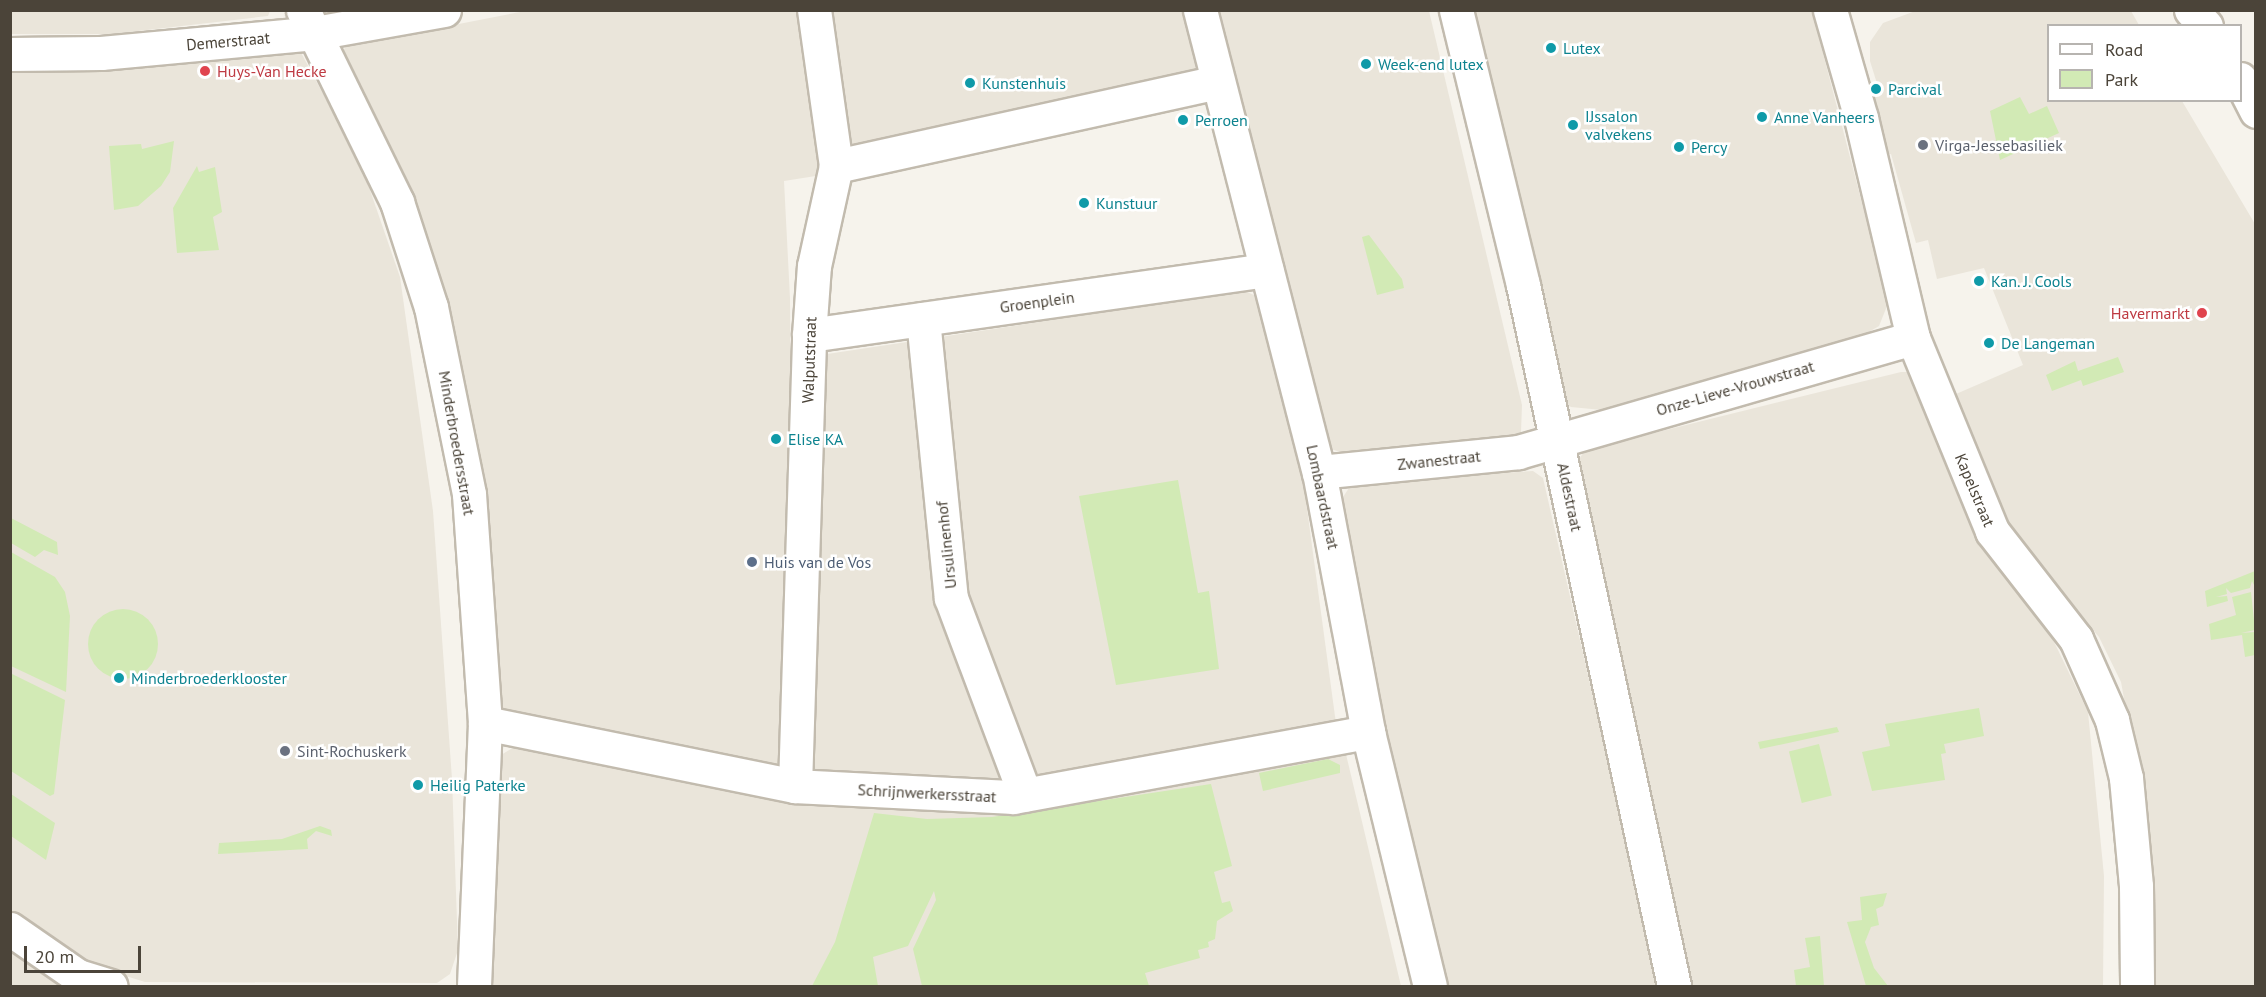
<!DOCTYPE html>
<style>
body{margin:0}
#map{position:relative;width:2266px;height:997px;overflow:hidden;background:#f6f3ec;font-family:"PT Sans",sans-serif}
div>[style]{position:absolute}
.residential>*{inset:0;background:#eae5da}
.green>*{inset:0;background:#d2eab5;transform-origin:0 0}
.round{border-radius:50%}
.roads{filter:drop-shadow(2px 0 #c2bbae) drop-shadow(-2px 0 #c2bbae) drop-shadow(0 2px #c2bbae) drop-shadow(0 -2px #c2bbae)}
.minor>*{height:33px;margin:-16.5px;padding:0 16.5px;transform-origin:16.5px;border-radius:16.5px;background:#fff}
.dots>*{width:16px;height:16px;translate:-50% -50%;box-sizing:border-box;border:3px solid #fff;border-radius:50%}
span{translate:-50% -50%;white-space:nowrap;text-align:center;line-height:1.15;-webkit-text-stroke:5px #fff;paint-order:stroke}
.street-label{font-size:16px;color:#4b4439}
.culture-label{font-size:16px;color:#0d838f}
.left{translate:0 -50%;text-align:left}
.health-label{font-size:16px;color:#be3a42}
.right{translate:-100% -50%;text-align:right}
.worship-label{font-size:16px;color:#5b616d}
.service-label{font-size:16px;color:#4e5e75}
.frame{position:absolute;inset:0;border:12px solid #4b4439;pointer-events:none}
.legend{position:absolute;left:2047px;top:24px;width:195px;height:78px;box-sizing:border-box;background:#fff;border:2px solid #b7b4b0;margin:0;padding:8px 10px;list-style:none;font-size:18px;color:#4b4439}
.legend li{display:flex;align-items:center;gap:12px;height:30px}
.legend b{width:30px;border:2px solid #b7b4b0}
.scale{position:absolute;left:24px;top:946px;width:117px;height:27px;box-sizing:border-box;border:3px solid #4b4439;border-top:0;padding-left:8px;font-size:18px;line-height:21px;white-space:nowrap;color:#4b4439;-webkit-text-stroke:4px #fff;paint-order:stroke}
</style>
<div id="map">
<div class="residential">
<i style="clip-path:polygon(1918px 10px,2131px 11px,2139px 25px,2048px 26px,2048px 100px,2182px 101px,2255px 224px,2255px 986px,2155px 986px,2148px 830px,2121px 682px,2099px 637px,2002px 525px,1949px 397px,2023px 365px,1984px 268px,1937px 279px,1928px 240px,1916px 243px,1891px 154px,1880px 157px,1865px 94px,1879px 90px,1870px 61px,1870px 42px,1883px 23px)"></i>
<i style="clip-path:polygon(10px 11px,11px 10px,270px 11px,268px 16px,112px 34px,11px 34px)"></i>
<i style="clip-path:polygon(525px 11px,809px 11px,822px 175px,784px 181px,790px 298px,791px 488px,784px 767px,498px 713px,478px 491px,335px 64px,346px 46px)"></i>
<i style="clip-path:polygon(824px 11px,1183px 11px,1198px 71px,847px 152px)"></i>
<i style="clip-path:polygon(1211px 11px,1429px 11px,1522px 405px,1521px 432px,1512px 441px,1349px 455px,1325px 447px)"></i>
<i style="clip-path:polygon(1464px 11px,1812px 11px,1881px 276px,1887px 306px,1879px 326px,1862px 336px,1602px 410px,1571px 407px,1560px 400px)"></i>
<i style="clip-path:polygon(298px 47px,362px 167px,400px 277px,433px 511px,452px 779px,458px 950px,450px 974px,437px 983px,145px 982px,81px 962px,11px 914px,10px 62px)"></i>
<i style="clip-path:polygon(1245px 291px,1256px 296px,1268px 326px,1303px 479px,1337px 731px,1016px 787px,803px 780px,814px 356px)"></i>
<i style="clip-path:polygon(1901px 372px,1911px 372px,2025px 582px,2088px 712px,2104px 876px,2103px 986px,1688px 986px,1576px 464px,1585px 450px)"></i>
<i style="clip-path:polygon(1533px 471px,1543px 478px,1659px 986px,1437px 986px,1342px 530px,1343px 497px,1353px 482px)"></i>
<i style="clip-path:polygon(519px 744px,806px 801px,976px 814px,1345px 750px,1401px 986px,490px 986px,493px 760px)"></i>
<i style="clip-path:polygon(10px 944px,82px 986px,11px 986px)"></i>
</div>
<div class="green">
<i style="clip-path:polygon(2020px 97px,2029px 114px,2047px 106px,2059px 133px,2000px 160px,1990px 111px)"></i>
<i style="clip-path:polygon(174px 141px,170px 172px,161px 186px,138px 206px,114px 210px,109px 146px,141px 144px,142px 149px)"></i>
<i style="clip-path:polygon(197px 166px,199px 172px,215px 167px,222px 212px,213px 217px,219px 250px,177px 253px,173px 208px)"></i>
<i style="clip-path:polygon(1369px 235px,1402px 279px,1404px 288px,1377px 295px,1362px 237px)"></i>
<i style="clip-path:polygon(2118px 357px,2124px 372px,2083px 386px,2081px 380px,2052px 391px,2046px 375px,2075px 361px,2078px 371px)"></i>
<i style="clip-path:polygon(1178px 480px,1198px 593px,1209px 591px,1219px 669px,1116px 685px,1079px 496px)"></i>
<i style="clip-path:polygon(11px 518px,57px 542px,58px 555px,44px 550px,35px 557px,11px 543px)"></i>
<i style="clip-path:polygon(11px 552px,55px 577px,65px 592px,70px 616px,66px 692px,11px 666px)"></i>
<i style="clip-path:polygon(2255px 571px,2255px 587px,2252px 581px,2250px 588px,2231px 593px,2226px 588px,2227px 594px,2216px 597px,2227px 596px,2228px 601px,2207px 607px,2205px 591px)"></i>
<i style="clip-path:polygon(2251px 592px,2255px 630px,2241px 633px,2255px 632px,2255px 655px,2245px 657px,2242px 635px,2211px 640px,2209px 624px,2236px 615px,2232px 597px)"></i>
<i class="round" style="left:88px;top:609px;width:70px;height:70px"></i>
<i style="clip-path:polygon(10px 673px,65px 700px,54px 794px,50px 796px,11px 771px)"></i>
<i style="clip-path:polygon(1979px 708px,1984px 736px,1944px 744px,1946px 753px,1941px 754px,1945px 780px,1872px 791px,1862px 752px,1890px 746px,1885px 724px)"></i>
<i style="clip-path:polygon(1837px 727px,1839px 732px,1760px 749px,1758px 742px)"></i>
<i style="left:1819px;top:744px;width:53px;height:31px;rotate:76deg"></i>
<i style="clip-path:polygon(1328px 759px,1340px 765px,1340px 773px,1263px 791px,1259px 773px)"></i>
<i style="clip-path:polygon(1211px 784px,1232px 866px,1214px 872px,1222px 903px,1230px 901px,1233px 911px,1217px 921px,1215px 939px,1208px 942px,1209px 947px,1198px 950px,1200px 958px,1145px 973px,1149px 986px,922px 986px,913px 949px,936px 900px,934px 891px,908px 946px,873px 957px,878px 986px,812px 986px,835px 942px,874px 813px,927px 819px,992px 817px)"></i>
<i style="clip-path:polygon(11px 794px,55px 823px,46px 860px,11px 836px)"></i>
<i style="clip-path:polygon(320px 826px,331px 830px,332px 836px,316px 831px,307px 839px,308px 849px,218px 854px,219px 843px,282px 839px)"></i>
<i style="clip-path:polygon(1887px 893px,1883px 906px,1876px 909px,1879px 925px,1871px 927px,1865px 942px,1874px 968px,1888px 986px,1866px 986px,1847px 922px,1862px 920px,1860px 897px)"></i>
<i style="clip-path:polygon(1820px 936px,1824px 986px,1796px 986px,1794px 970px,1810px 967px,1805px 938px)"></i>
</div>
<div class="roads">
<div class="minor">
<i style="left:303px;top:10px;width:214px;rotate:63.9deg"></i>
<i style="left:397px;top:202px;width:110px;rotate:72.1deg"></i>
<i style="left:431px;top:307px;width:191px;rotate:78.5deg"></i>
<i style="left:469px;top:494px;width:230px;rotate:86deg"></i>
<i style="left:485px;top:723px;width:263px;rotate:92.4deg"></i>
<i style="left:1200px;top:10px;width:477px;rotate:75.6deg"></i>
<i style="left:1319px;top:472px;width:265px;rotate:79.3deg"></i>
<i style="left:1368px;top:732px;width:261px;rotate:76.3deg"></i>
<i style="left:1456px;top:10px;width:283px;rotate:76.3deg"></i>
<i style="left:1523px;top:285px;width:717px;rotate:77.84deg"></i>
<i style="left:1830px;top:10px;width:112px;rotate:74deg"></i>
<i style="left:1861px;top:118px;width:226px;rotate:76.7deg"></i>
<i style="left:1913px;top:338px;width:209px;rotate:67.7deg"></i>
<i style="left:1992px;top:531px;width:137px;rotate:52.1deg"></i>
<i style="left:2076px;top:639px;width:89px;rotate:66deg"></i>
<i style="left:2112px;top:720px;width:60px;rotate:76.4deg"></i>
<i style="left:2126px;top:778px;width:108px;rotate:84.7deg"></i>
<i style="left:2136px;top:886px;width:100px;rotate:89.4deg"></i>
<i style="left:2191px;top:10px;width:22px;rotate:47deg"></i>
<i style="left:10px;top:54px;width:91px;rotate:-0.6deg"></i>
<i style="left:101px;top:53px;width:215px;rotate:-5.3deg"></i>
<i style="left:315px;top:33px;width:131px;rotate:-10.1deg"></i>
<i style="left:2240px;top:79px;width:36px;rotate:63deg"></i>
<i style="left:836px;top:166px;width:390px;rotate:-12.4deg"></i>
<i style="left:923px;top:319px;width:280px;rotate:84.3deg"></i>
<i style="left:951px;top:598px;width:210px;rotate:69.4deg"></i>
<i style="left:809px;top:335px;width:462px;rotate:-8.1deg"></i>
<i style="left:1319px;top:472px;width:200px;rotate:-5.7deg"></i>
<i style="left:1518px;top:452px;width:411px;rotate:-16.1deg"></i>
<i style="left:485px;top:723px;width:316px;rotate:11.5deg"></i>
<i style="left:795px;top:786px;width:218px;rotate:2.9deg"></i>
<i style="left:1013px;top:797px;width:361px;rotate:-10.4deg"></i>
<i style="left:795px;top:786px;width:451px;rotate:-88.2deg"></i>
<i style="left:809px;top:335px;width:69px;rotate:-85.9deg"></i>
<i style="left:814px;top:266px;width:102px;rotate:-77.6deg"></i>
<i style="left:836px;top:166px;width:158px;rotate:-98deg"></i>
<i style="left:10px;top:929px;width:83px;rotate:34.7deg"></i>
<i style="left:78px;top:976px;width:34px;rotate:17deg"></i>
</div>
</div>
<div class="dots">
<i style="left:1551px;top:48px;background:#0f9aa8"></i>
<i style="left:1366px;top:64px;background:#0f9aa8"></i>
<i style="left:205px;top:71px;background:#e0444e"></i>
<i style="left:970px;top:83px;background:#0f9aa8"></i>
<i style="left:1876px;top:89px;background:#0f9aa8"></i>
<i style="left:1762px;top:117px;background:#0f9aa8"></i>
<i style="left:1183px;top:120px;background:#0f9aa8"></i>
<i style="left:1573px;top:125px;background:#0f9aa8"></i>
<i style="left:1923px;top:145px;background:#6b7280"></i>
<i style="left:1679px;top:147px;background:#0f9aa8"></i>
<i style="left:1084px;top:203px;background:#0f9aa8"></i>
<i style="left:1979px;top:281px;background:#0f9aa8"></i>
<i style="left:2202px;top:313px;background:#e0444e"></i>
<i style="left:1989px;top:343px;background:#0f9aa8"></i>
<i style="left:776px;top:439px;background:#0f9aa8"></i>
<i style="left:752px;top:562px;background:#5c6f8a"></i>
<i style="left:119px;top:678px;background:#0f9aa8"></i>
<i style="left:285px;top:751px;background:#6b7280"></i>
<i style="left:418px;top:785px;background:#0f9aa8"></i>
</div>
<div class="street-label">
<span style="left:228px;top:41px;rotate:-5deg">Demerstraat</span>
<span style="left:1037px;top:302px;rotate:-8deg">Groenplein</span>
<span style="left:809px;top:360px;rotate:-88deg">Walputstraat</span>
<span style="left:1735px;top:388px;rotate:-16deg">Onze-Lieve-Vrouwstraat</span>
<span style="left:457px;top:443px;rotate:80deg">Minderbroedersstraat</span>
<span style="left:1439px;top:460px;rotate:-6deg">Zwanestraat</span>
<span style="left:1975px;top:490px;rotate:67deg">Kapelstraat</span>
<span style="left:1323px;top:497px;rotate:78deg">Lombaardstraat</span>
<span style="left:1570px;top:497px;rotate:78deg">Aldestraat</span>
<span style="left:946px;top:545px;rotate:-96deg">Ursulinenhof</span>
<span style="left:927px;top:793px;rotate:3deg">Schrijnwerkersstraat</span>
</div>
<div class="culture-label">
<span class="left" style="left:1563px;top:48px">Lutex</span>
<span class="left" style="left:1378px;top:64px">Week-end lutex</span>
<span class="left" style="left:982px;top:83px">Kunstenhuis</span>
<span class="left" style="left:1888px;top:89px">Parcival</span>
<span class="left" style="left:1585px;top:125px">IJssalon<br>valvekens</span>
<span class="left" style="left:1774px;top:117px">Anne Vanheers</span>
<span class="left" style="left:1195px;top:120px">Perroen</span>
<span class="left" style="left:1691px;top:147px">Percy</span>
<span class="left" style="left:1096px;top:203px">Kunstuur</span>
<span class="left" style="left:1991px;top:281px">Kan. J. Cools</span>
<span class="left" style="left:2001px;top:343px">De Langeman</span>
<span class="left" style="left:788px;top:439px">Elise KA</span>
<span class="left" style="left:131px;top:678px">Minderbroederklooster</span>
<span class="left" style="left:430px;top:785px">Heilig Paterke</span>
</div>
<div class="health-label">
<span class="left" style="left:217px;top:71px">Huys-Van Hecke</span>
<span class="right" style="left:2190px;top:313px">Havermarkt</span>
</div>
<div class="worship-label">
<span class="left" style="left:1935px;top:145px">Virga-Jessebasiliek</span>
<span class="left" style="left:297px;top:751px">Sint-Rochuskerk</span>
</div>
<div class="service-label">
<span class="left" style="left:764px;top:562px">Huis van de Vos</span>
</div>
<div class="frame"></div>
<ul class="legend">
<li><b style="height:8px;background:#fff"></b>Road</li>
<li><b style="height:16px;background:#d2eab5"></b>Park</li>
</ul>
<div class="scale">20 m</div>
</div>
